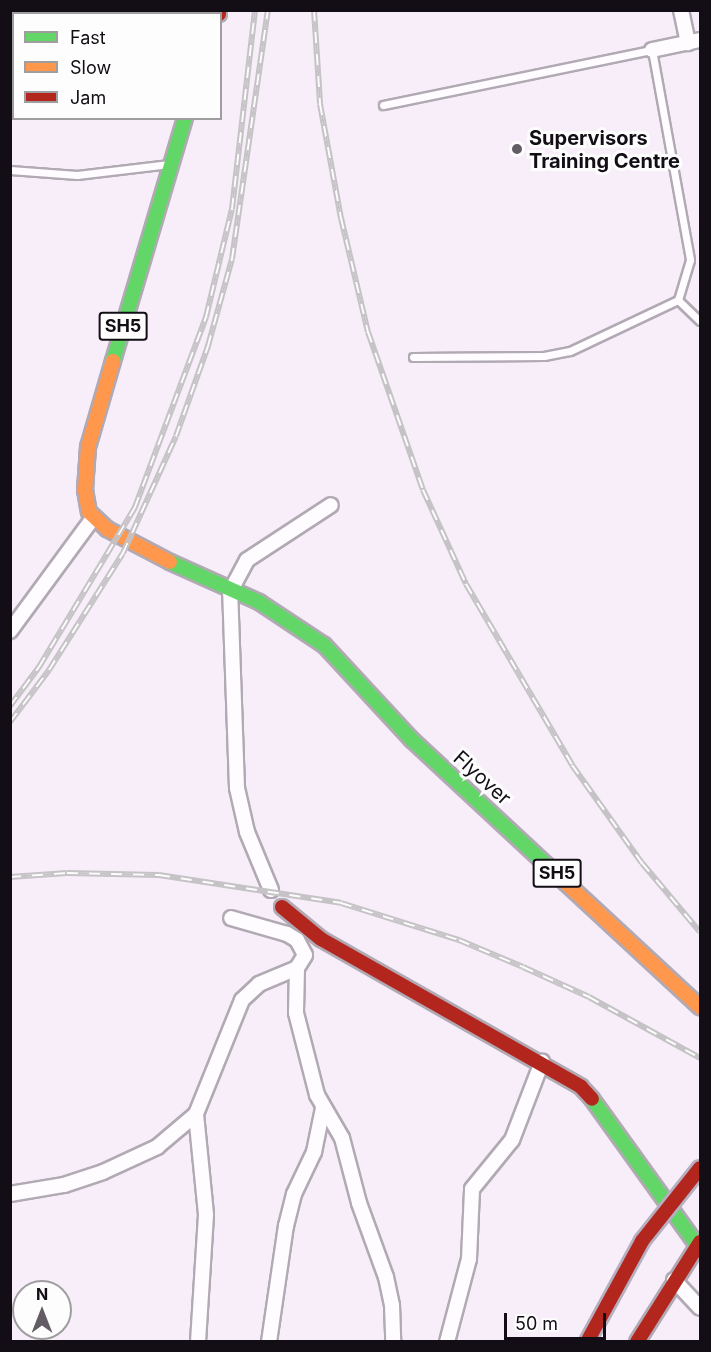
<!DOCTYPE html>
<style>
body{margin:0}
#map{position:relative;width:711px;height:1352px;overflow:hidden;background:#f7eefa;font-family:Inter,sans-serif}
div>[style]{position:absolute}
.roads{filter:drop-shadow(2px 0 #b1a9b3) drop-shadow(-2px 0 #b1a9b3) drop-shadow(0 2px #b1a9b3) drop-shadow(0 -2px #b1a9b3)}
.lane>*{height:7px;margin:-3.5px;padding:0 3.5px;transform-origin:3.5px;border-radius:3.5px;background:#fefcfe}
.street>*{height:14px;margin:-7px;padding:0 7px;transform-origin:7px;border-radius:7px;background:#fefcfe}
.fast>*{height:14px;margin:-7px;padding:0 7px;transform-origin:7px;border-radius:7px;background:#63d668}
.slow>*{height:14px;margin:-7px;padding:0 7px;transform-origin:7px;border-radius:7px;background:#ff974d}
.jam>*{height:14px;margin:-7px;padding:0 7px;transform-origin:7px;border-radius:7px;background:#b3261e}
.rail>*{height:6px;margin-top:-3px;transform-origin:0;background:repeating-linear-gradient(90deg,#fdfdfd 0 11px,#c5c3c5 0 22px);box-sizing:border-box;border-block:2px solid #c5c3c5}
.bridges{filter:drop-shadow(2px 0 #b5afc0) drop-shadow(-2px 0 #b5afc0) drop-shadow(0 2px #b5afc0) drop-shadow(0 -2px #b5afc0)}
.jam-bridge>*{height:14px;margin:-7px;padding:0 7px;transform-origin:7px;border-radius:7px;background:#b3261e}
.dots>*{width:16px;height:16px;translate:-50% -50%;box-sizing:border-box;border:3px solid #fdfdfd;border-radius:50%}
span{translate:-50% -50%;white-space:nowrap;text-align:center;line-height:1.15;-webkit-text-stroke:6px #fdfdfd;paint-order:stroke}
.shield-label span{padding:2px 4px;background:#fdfdfd;border:2px solid;border-radius:4px;-webkit-text-stroke-width:0}
.shield-label{font-size:18px;color:#130d15;font-weight:700}
.poi-label{font-size:20px;color:#130d15;font-weight:700}
.left{translate:0 -50%;text-align:left}
.street-label{font-size:20px;color:#130d15}
.frame{position:absolute;inset:0;border:12px solid #130d15;pointer-events:none}
.legend{position:absolute;left:12px;top:12px;width:210px;height:108px;box-sizing:border-box;background:#fdfdfd;border:2px solid #9f9da0;margin:0;padding:8px 10px;list-style:none;font-size:18px;color:#130d15}
.legend li{display:flex;align-items:center;gap:12px;height:30px}
.legend b{width:30px;border:2px solid #9f9da0}
.north{position:absolute;left:12px;top:1280px;width:60px;height:60px;box-sizing:border-box;background:#fdfdfd;border:2px solid #9f9da0;border-radius:50%;rotate:0deg;font-size:16px;font-weight:700;line-height:24px;text-align:center;color:#130d15}
.north::after{content:'';display:block;margin:auto;width:21px;height:27px;background:#635c65;clip-path:polygon(50% 0,100% 100%,50% 72%,0 100%)}
.scale{position:absolute;left:504px;top:1313px;width:102px;height:27px;box-sizing:border-box;border:3px solid #130d15;border-top:0;padding-left:8px;font-size:18px;line-height:21px;white-space:nowrap;color:#130d15;-webkit-text-stroke:4px #fdfdfd;paint-order:stroke}
</style>
<div id="map">
<div class="roads">
<div class="lane">
<i style="left:383px;top:105px;width:275px;rotate:-11.6deg"></i>
<i style="left:652px;top:50px;width:213px;rotate:79.7deg"></i>
<i style="left:690px;top:260px;width:42px;rotate:106.7deg"></i>
<i style="left:678px;top:300px;width:30px;rotate:44deg"></i>
<i style="left:10px;top:170px;width:67px;rotate:4.3deg"></i>
<i style="left:77px;top:175px;width:93px;rotate:-6.8deg"></i>
<i style="left:413px;top:357px;width:131px;rotate:-0.4deg"></i>
<i style="left:544px;top:356px;width:26px;rotate:-11deg"></i>
<i style="left:570px;top:351px;width:119px;rotate:-25.3deg"></i>
</div>
<div class="street">
<i style="left:681px;top:10px;width:34px;rotate:78deg"></i>
<i style="left:652px;top:50px;width:49px;rotate:-11.8deg"></i>
<i style="left:10px;top:631px;width:140px;rotate:-53.7deg"></i>
<i style="left:271px;top:890px;width:63px;rotate:-112.5deg"></i>
<i style="left:247px;top:832px;width:45px;rotate:-102.8deg"></i>
<i style="left:237px;top:788px;width:196px;rotate:-92deg"></i>
<i style="left:230px;top:592px;width:36px;rotate:-62deg"></i>
<i style="left:247px;top:560px;width:100px;rotate:-33.2deg"></i>
<i style="left:297px;top:968px;width:45px;rotate:91.3deg"></i>
<i style="left:296px;top:1013px;width:85px;rotate:75.6deg"></i>
<i style="left:317px;top:1095px;width:50px;rotate:59.8deg"></i>
<i style="left:342px;top:1138px;width:67px;rotate:75.3deg"></i>
<i style="left:359px;top:1203px;width:79px;rotate:70deg"></i>
<i style="left:386px;top:1277px;width:29px;rotate:78deg"></i>
<i style="left:392px;top:1305px;width:37px;rotate:88deg"></i>
<i style="left:196px;top:1114px;width:101px;rotate:84.3deg"></i>
<i style="left:206px;top:1215px;width:126px;rotate:93.6deg"></i>
<i style="left:10px;top:1194px;width:55px;rotate:-9.5deg"></i>
<i style="left:64px;top:1185px;width:41px;rotate:-18.4deg"></i>
<i style="left:103px;top:1172px;width:60px;rotate:-24.8deg"></i>
<i style="left:157px;top:1147px;width:51px;rotate:-40.2deg"></i>
<i style="left:196px;top:1114px;width:123px;rotate:-68deg"></i>
<i style="left:242px;top:1000px;width:23px;rotate:-43deg"></i>
<i style="left:259px;top:984px;width:41px;rotate:-22.8deg"></i>
<i style="left:297px;top:968px;width:15px;rotate:-58deg"></i>
<i style="left:305px;top:955px;width:17px;rotate:-118deg"></i>
<i style="left:297px;top:940px;width:12px;rotate:-149deg"></i>
<i style="left:287px;top:934px;width:58px;rotate:-164.1deg"></i>
<i style="left:674px;top:1280px;width:38px;rotate:47deg"></i>
<i style="left:269px;top:1342px;width:117px;rotate:-81.7deg"></i>
<i style="left:286px;top:1226px;width:33px;rotate:-76deg"></i>
<i style="left:294px;top:1194px;width:47px;rotate:-64.5deg"></i>
<i style="left:314px;top:1152px;width:45px;rotate:-78.4deg"></i>
<i style="left:447px;top:1342px;width:86px;rotate:-75.2deg"></i>
<i style="left:469px;top:1259px;width:70px;rotate:-87.5deg"></i>
<i style="left:472px;top:1189px;width:63px;rotate:-50.8deg"></i>
<i style="left:512px;top:1140px;width:84px;rotate:-69deg"></i>
</div>
<div class="fast">
<i style="left:113px;top:361px;width:253px;rotate:-73.5deg"></i>
<i style="left:170px;top:562px;width:98px;rotate:24.2deg"></i>
<i style="left:259px;top:602px;width:78px;rotate:33.5deg"></i>
<i style="left:324px;top:645px;width:129px;rotate:47.2deg"></i>
<i style="left:412px;top:740px;width:210px;rotate:42.9deg"></i>
<i style="left:592px;top:1099px;width:180px;rotate:54.3deg"></i>
</div>
<div class="slow">
<i style="left:113px;top:361px;width:90px;rotate:106.2deg"></i>
<i style="left:88px;top:447px;width:43px;rotate:94deg"></i>
<i style="left:85px;top:490px;width:22px;rotate:80deg"></i>
<i style="left:89px;top:512px;width:25px;rotate:43deg"></i>
<i style="left:107px;top:529px;width:71px;rotate:27.6deg"></i>
<i style="left:566px;top:883px;width:183px;rotate:42.8deg"></i>
</div>
<div class="jam">
<i style="left:219px;top:10px;width:4px;rotate:90deg"></i>
<i style="left:282px;top:907px;width:50px;rotate:39.4deg"></i>
<i style="left:321px;top:939px;width:299px;rotate:29.6deg"></i>
<i style="left:581px;top:1087px;width:16px;rotate:47deg"></i>
<i style="left:637px;top:1342px;width:118px;rotate:-57.8deg"></i>
</div>
</div>
<div class="rail">
<i style="left:314px;top:10px;width:94px;rotate:86.3deg"></i>
<i style="left:320px;top:104px;width:116px;rotate:79.6deg"></i>
<i style="left:341px;top:218px;width:117px;rotate:76.7deg"></i>
<i style="left:368px;top:332px;width:167px;rotate:70.8deg"></i>
<i style="left:423px;top:490px;width:103px;rotate:65.4deg"></i>
<i style="left:466px;top:584px;width:210px;rotate:59.6deg"></i>
<i style="left:572px;top:765px;width:120px;rotate:54.5deg"></i>
<i style="left:642px;top:863px;width:90px;rotate:50deg"></i>
<i style="left:10px;top:706px;width:49px;rotate:-53.4deg"></i>
<i style="left:39px;top:667px;width:187px;rotate:-59deg"></i>
<i style="left:135px;top:507px;width:203px;rotate:-69.5deg"></i>
<i style="left:206px;top:317px;width:111px;rotate:-76.5deg"></i>
<i style="left:232px;top:209px;width:200px;rotate:-83.4deg"></i>
<i style="left:10px;top:722px;width:65px;rotate:-53.1deg"></i>
<i style="left:49px;top:670px;width:138px;rotate:-57.7deg"></i>
<i style="left:123px;top:553px;width:128px;rotate:-65.6deg"></i>
<i style="left:176px;top:436px;width:96px;rotate:-70.4deg"></i>
<i style="left:208px;top:346px;width:90px;rotate:-74.6deg"></i>
<i style="left:232px;top:259px;width:252px;rotate:-81.8deg"></i>
<i style="left:10px;top:877px;width:57px;rotate:-4deg"></i>
<i style="left:67px;top:873px;width:92px;rotate:1.2deg"></i>
<i style="left:159px;top:875px;width:184px;rotate:8.7deg"></i>
<i style="left:341px;top:903px;width:124px;rotate:17.4deg"></i>
<i style="left:459px;top:940px;width:69px;rotate:22.9deg"></i>
<i style="left:523px;top:967px;width:72px;rotate:24.4deg"></i>
<i style="left:589px;top:997px;width:127px;rotate:28.8deg"></i>
</div>
<div class="bridges">
<div class="jam-bridge">
<i style="left:587px;top:1342px;width:115px;rotate:-61.4deg"></i>
<i style="left:642px;top:1241px;width:93px;rotate:-51.5deg"></i>
</div>
</div>
<div class="dots">
<i style="left:517px;top:149px;background:#635c65"></i>
</div>
<div class="shield-label">
<span style="left:123px;top:326px">SH5</span>
<span style="left:557px;top:873px">SH5</span>
</div>
<div class="poi-label">
<span class="left" style="left:529px;top:150px">Supervisors<br>Training Centre</span>
</div>
<div class="street-label">
<span style="left:482px;top:778px;rotate:42deg">Flyover</span>
</div>
<div class="frame"></div>
<ul class="legend">
<li><b style="height:8px;background:#63d668"></b>Fast</li>
<li><b style="height:8px;background:#ff974d"></b>Slow</li>
<li><b style="height:8px;background:#b3261e"></b>Jam</li>
</ul>
<div class="north">N</div>
<div class="scale">50 m</div>
</div>
